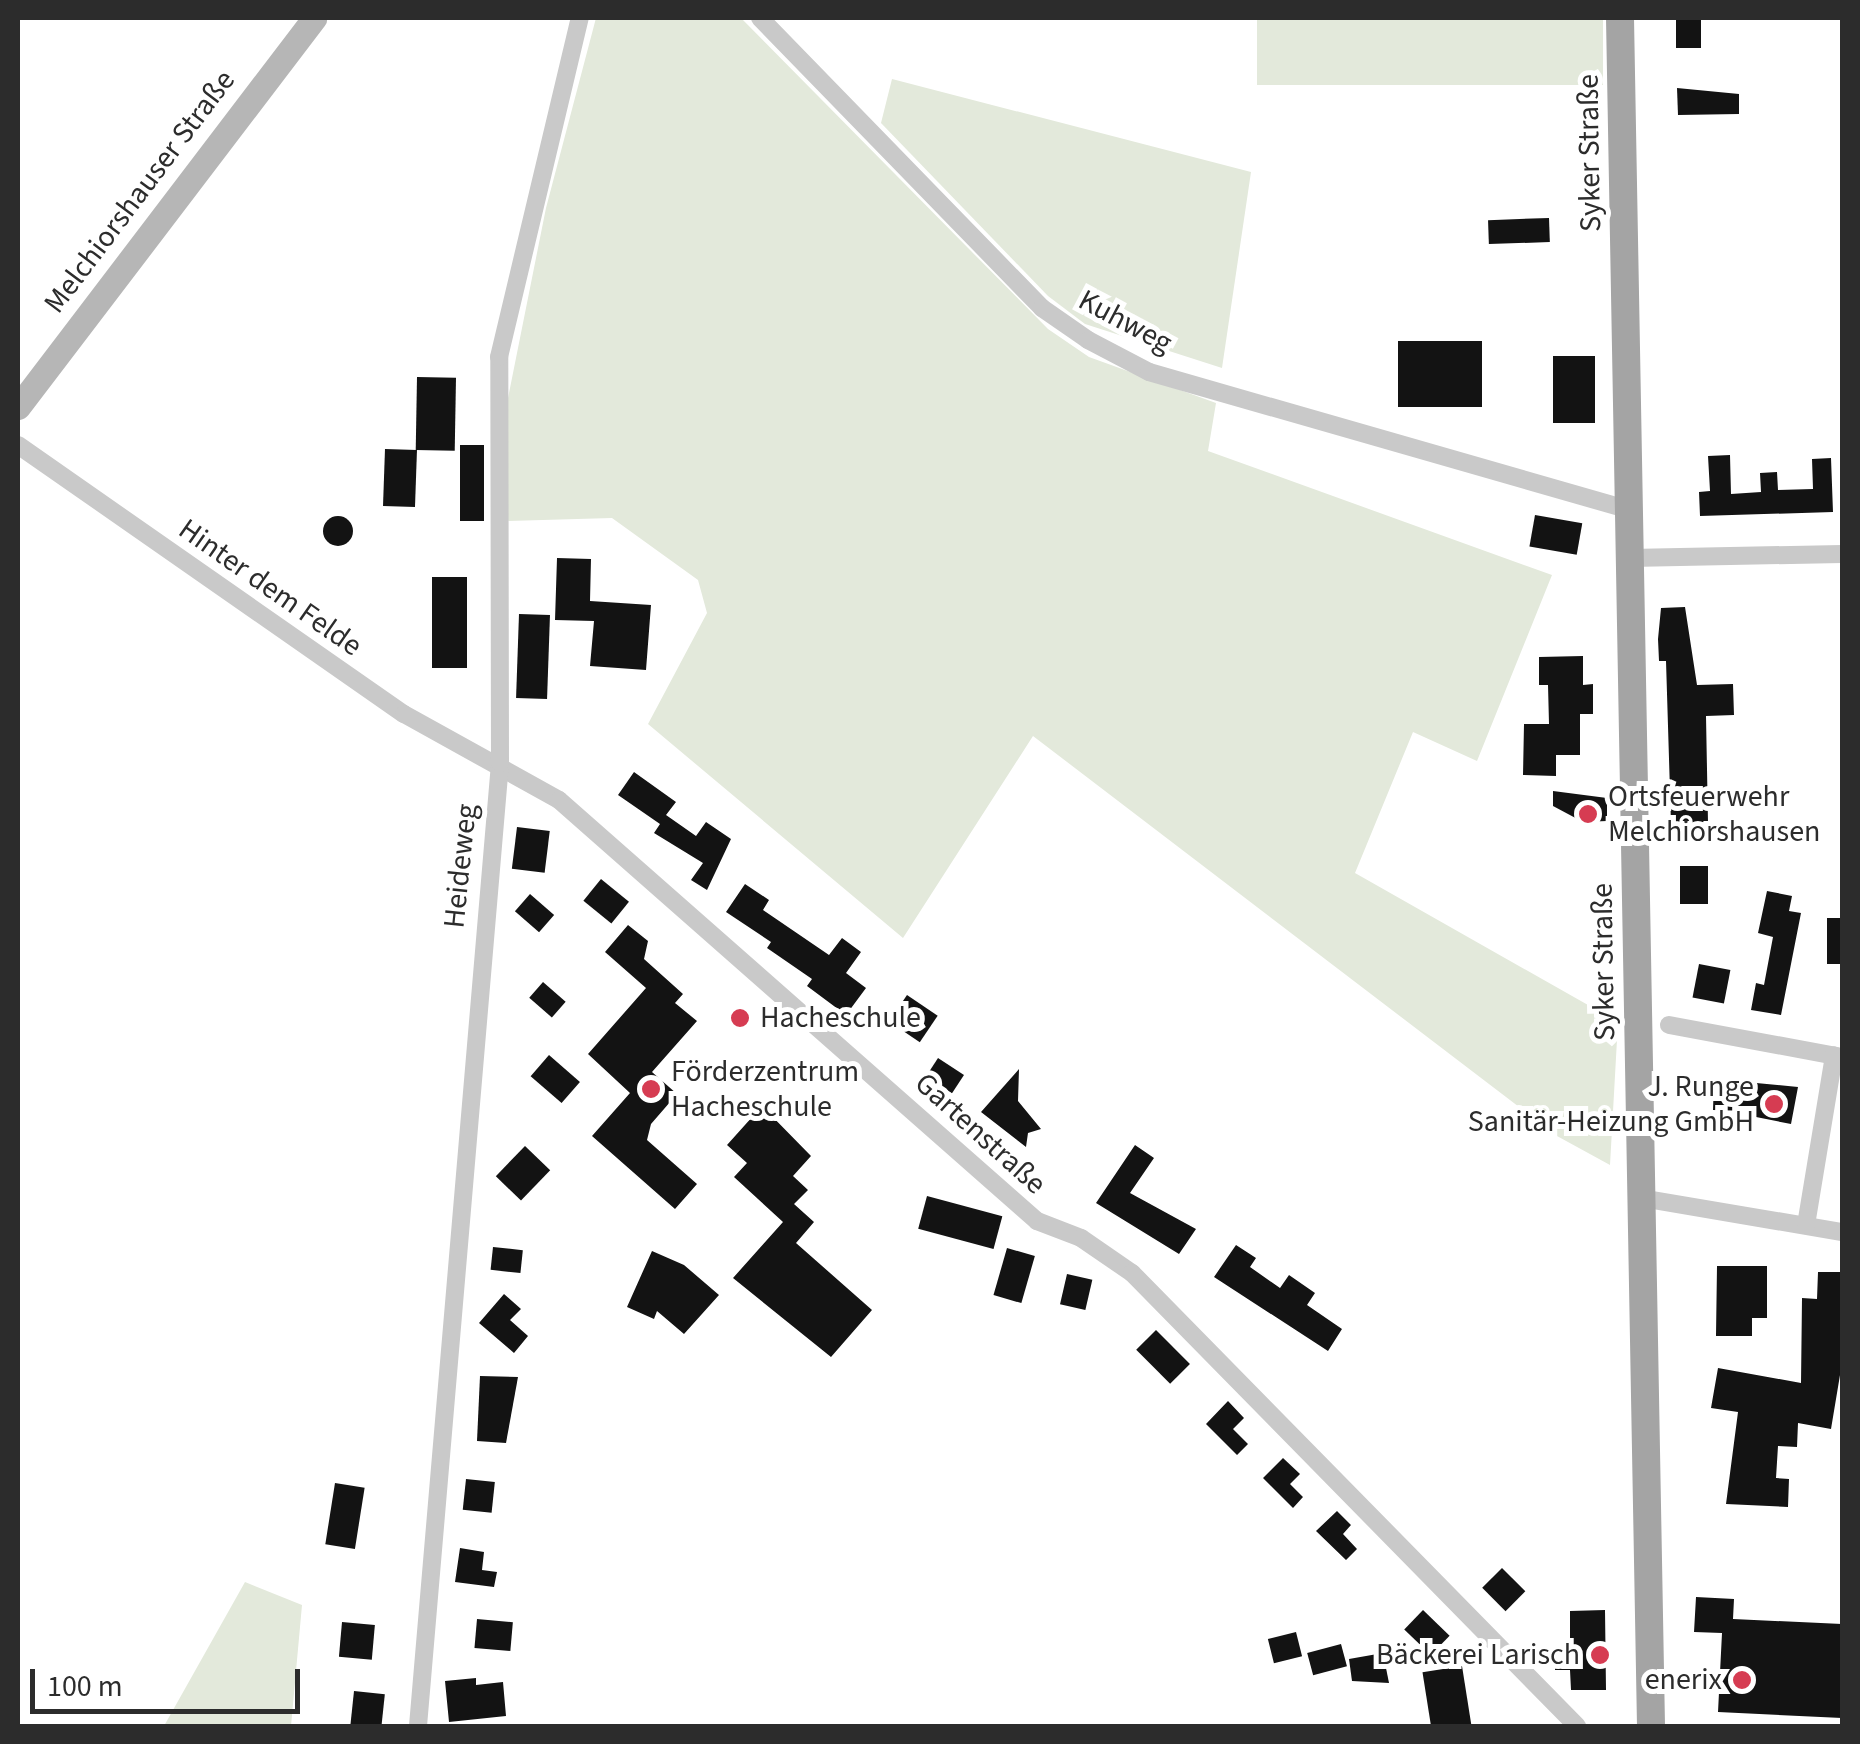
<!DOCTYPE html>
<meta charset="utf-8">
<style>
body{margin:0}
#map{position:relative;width:1860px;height:1744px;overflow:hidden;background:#fff;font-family:"Source Sans 3",sans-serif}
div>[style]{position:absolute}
.green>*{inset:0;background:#e3e9db;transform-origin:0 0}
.building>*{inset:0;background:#131313;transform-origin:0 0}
.round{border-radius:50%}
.street>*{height:18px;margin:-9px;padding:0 9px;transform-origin:9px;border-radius:9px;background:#c9c9c9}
.secondary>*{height:25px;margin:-12.5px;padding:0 12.5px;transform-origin:12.5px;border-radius:12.5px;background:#b6b6b6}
.primary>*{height:28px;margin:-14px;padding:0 14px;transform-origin:14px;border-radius:14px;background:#a4a4a4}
.dots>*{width:28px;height:28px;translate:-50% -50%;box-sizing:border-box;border:5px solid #fff;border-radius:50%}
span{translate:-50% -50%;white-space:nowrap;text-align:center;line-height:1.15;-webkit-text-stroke:10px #fff;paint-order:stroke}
.street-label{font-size:30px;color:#2c2c2c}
.poi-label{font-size:30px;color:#2c2c2c}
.left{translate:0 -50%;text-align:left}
.right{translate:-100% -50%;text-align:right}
.frame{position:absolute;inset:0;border:20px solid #2c2c2c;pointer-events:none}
.scale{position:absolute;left:30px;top:1669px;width:270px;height:45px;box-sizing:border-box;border:5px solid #2c2c2c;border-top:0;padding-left:12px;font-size:30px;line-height:35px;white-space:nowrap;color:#2c2c2c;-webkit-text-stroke:8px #fff;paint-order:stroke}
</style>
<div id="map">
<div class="green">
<i style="clip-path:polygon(596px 18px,741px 18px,1048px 329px,1089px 357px,1216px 403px,1208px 451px,1552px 575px,1477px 761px,1413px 732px,1355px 873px,1618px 1022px,1610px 1165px,1557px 1136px,1033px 736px,903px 938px,648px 724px,707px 613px,698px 580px,612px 518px,505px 521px,507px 403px,546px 208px)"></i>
<i style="left:1257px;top:18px;width:346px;height:67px"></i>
<i style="clip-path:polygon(892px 79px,1251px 172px,1222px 368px,1085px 324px,1048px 296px,881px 123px)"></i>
<i style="clip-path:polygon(245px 1582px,302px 1605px,291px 1726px,164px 1726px)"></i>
</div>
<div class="building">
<i style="left:1676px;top:18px;width:25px;height:30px"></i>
<i style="clip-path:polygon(1677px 88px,1739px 94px,1739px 114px,1678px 115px)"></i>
<i style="left:1549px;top:218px;width:24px;height:61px;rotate:88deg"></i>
<i style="left:1398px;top:341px;width:84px;height:66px"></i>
<i style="left:1595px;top:356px;width:67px;height:42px;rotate:90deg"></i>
<i style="left:417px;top:377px;width:39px;height:73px;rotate:1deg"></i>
<i style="left:460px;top:445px;width:24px;height:76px"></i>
<i style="left:385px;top:449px;width:32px;height:57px;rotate:2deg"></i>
<i style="clip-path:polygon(1730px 455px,1731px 494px,1761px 492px,1760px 473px,1777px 472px,1778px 490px,1813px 489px,1812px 459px,1831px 458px,1833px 512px,1700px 516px,1699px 492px,1710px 491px,1708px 456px)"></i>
<i style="left:1535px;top:515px;width:48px;height:32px;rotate:10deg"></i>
<i class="round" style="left:323px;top:516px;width:30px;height:30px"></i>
<i style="clip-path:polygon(557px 558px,591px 559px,590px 601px,651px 605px,646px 670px,590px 666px,594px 621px,555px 620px)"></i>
<i style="left:432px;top:577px;width:35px;height:91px"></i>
<i style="clip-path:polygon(1685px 607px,1697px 685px,1733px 684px,1734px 715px,1706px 716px,1708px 822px,1671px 824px,1666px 661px,1659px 661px,1658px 639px,1661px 608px)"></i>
<i style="left:519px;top:614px;width:31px;height:84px;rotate:2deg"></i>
<i style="clip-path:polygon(1583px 656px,1583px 685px,1593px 684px,1593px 714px,1580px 714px,1580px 755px,1556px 755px,1556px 776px,1523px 775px,1524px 724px,1549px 724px,1548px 685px,1539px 685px,1539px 657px)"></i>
<i style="clip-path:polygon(634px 772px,676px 802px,666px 815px,696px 836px,706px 822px,731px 839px,707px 890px,691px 880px,703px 863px,654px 833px,660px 824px,618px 795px)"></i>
<i style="clip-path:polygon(1553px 791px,1607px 798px,1607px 821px,1583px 822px,1553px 806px)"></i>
<i style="left:517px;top:827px;width:33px;height:42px;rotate:7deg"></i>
<i style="left:1680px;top:866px;width:28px;height:38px"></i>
<i style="left:601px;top:879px;width:36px;height:28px;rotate:39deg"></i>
<i style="clip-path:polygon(745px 884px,769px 900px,763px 910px,829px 955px,842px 938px,861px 952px,846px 973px,866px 988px,846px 1015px,807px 986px,812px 979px,767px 948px,771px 942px,726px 912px)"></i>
<i style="clip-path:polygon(1767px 891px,1792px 896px,1789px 911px,1801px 913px,1781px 1015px,1751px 1010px,1756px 983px,1764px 985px,1773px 937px,1758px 933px)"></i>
<i style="left:530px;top:894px;width:32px;height:23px;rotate:41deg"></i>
<i style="left:1827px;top:918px;width:15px;height:46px"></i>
<i style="clip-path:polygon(628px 925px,648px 941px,644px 959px,683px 994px,675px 1003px,697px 1021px,652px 1072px,677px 1094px,651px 1124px,647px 1140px,697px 1184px,675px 1209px,592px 1136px,630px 1093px,588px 1054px,646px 988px,605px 952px)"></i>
<i style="left:1699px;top:964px;width:32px;height:34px;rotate:11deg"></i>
<i style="left:543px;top:982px;width:30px;height:21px;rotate:41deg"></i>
<i style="left:907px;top:995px;width:37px;height:32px;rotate:34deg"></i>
<i style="left:549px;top:1055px;width:41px;height:28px;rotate:41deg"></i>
<i style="left:938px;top:1058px;width:31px;height:22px;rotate:33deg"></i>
<i style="clip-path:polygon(1019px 1069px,1018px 1101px,1041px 1129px,1028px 1133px,1026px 1147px,981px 1112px)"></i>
<i style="clip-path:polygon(1714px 1079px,1798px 1087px,1791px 1124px,1751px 1116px,1752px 1111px,1713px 1110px)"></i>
<i style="clip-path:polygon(762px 1106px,811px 1156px,793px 1176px,808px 1190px,794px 1204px,814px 1222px,796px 1243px,872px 1310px,831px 1357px,733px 1278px,783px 1222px,734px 1177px,747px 1163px,727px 1145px)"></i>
<i style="clip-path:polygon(1135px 1145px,1154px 1158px,1130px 1193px,1196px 1229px,1179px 1254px,1096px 1203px)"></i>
<i style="left:525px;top:1146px;width:35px;height:42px;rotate:44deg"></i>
<i style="left:927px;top:1196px;width:78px;height:34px;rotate:15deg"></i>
<i style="clip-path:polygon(1236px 1245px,1256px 1258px,1250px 1267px,1280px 1288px,1289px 1275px,1315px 1293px,1307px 1305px,1342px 1329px,1328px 1351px,1214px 1277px)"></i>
<i style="left:493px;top:1247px;width:30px;height:23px;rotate:6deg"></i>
<i style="left:1007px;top:1248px;width:29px;height:49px;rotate:16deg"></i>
<i style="clip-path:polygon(652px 1251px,684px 1265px,719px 1295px,684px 1334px,657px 1311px,654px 1319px,627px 1307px)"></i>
<i style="clip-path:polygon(1717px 1266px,1767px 1266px,1767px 1318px,1752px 1318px,1752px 1336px,1716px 1336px)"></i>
<i style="clip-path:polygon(1818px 1272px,1842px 1272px,1842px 1363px,1831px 1429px,1798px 1423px,1797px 1447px,1778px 1446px,1776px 1478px,1789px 1479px,1788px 1507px,1726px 1504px,1738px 1412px,1711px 1408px,1718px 1368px,1801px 1383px,1802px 1298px,1817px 1299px)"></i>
<i style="left:1067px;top:1274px;width:26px;height:31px;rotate:13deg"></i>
<i style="clip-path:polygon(504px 1294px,521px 1309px,510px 1320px,528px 1336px,514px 1353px,479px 1323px)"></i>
<i style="left:1156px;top:1330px;width:48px;height:28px;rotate:45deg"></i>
<i style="clip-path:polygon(480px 1376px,518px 1377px,506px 1443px,477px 1441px)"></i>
<i style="clip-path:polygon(1228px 1401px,1244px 1418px,1233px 1429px,1248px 1444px,1237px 1455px,1206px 1424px)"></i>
<i style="clip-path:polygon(1283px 1458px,1300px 1474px,1290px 1484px,1303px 1497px,1293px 1508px,1263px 1478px)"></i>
<i style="left:466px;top:1479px;width:29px;height:31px;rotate:6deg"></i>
<i style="left:335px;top:1483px;width:30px;height:62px;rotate:9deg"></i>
<i style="clip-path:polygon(1337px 1511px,1351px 1525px,1343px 1534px,1357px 1549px,1346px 1560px,1316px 1531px)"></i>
<i style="clip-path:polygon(460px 1548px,484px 1552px,482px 1570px,497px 1572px,494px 1587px,455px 1582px)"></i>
<i style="left:1502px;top:1568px;width:33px;height:28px;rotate:45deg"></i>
<i style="clip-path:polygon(1696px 1597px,1734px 1599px,1733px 1619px,1842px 1624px,1842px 1718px,1718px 1712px,1722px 1633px,1694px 1632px)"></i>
<i style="left:1423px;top:1610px;width:37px;height:27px;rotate:44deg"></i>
<i style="clip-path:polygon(1605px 1610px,1606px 1690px,1571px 1690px,1570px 1670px,1555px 1670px,1555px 1646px,1570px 1646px,1570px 1611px)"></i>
<i style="left:477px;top:1619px;width:36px;height:29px;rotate:5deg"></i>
<i style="left:342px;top:1622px;width:33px;height:35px;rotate:5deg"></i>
<i style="left:1296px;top:1632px;width:25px;height:29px;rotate:76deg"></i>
<i style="left:1341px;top:1644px;width:23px;height:35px;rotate:75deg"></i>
<i style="clip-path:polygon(1383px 1653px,1389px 1683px,1352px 1681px,1349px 1659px)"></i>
<i style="left:1462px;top:1666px;width:61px;height:40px;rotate:81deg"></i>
<i style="clip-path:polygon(476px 1678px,476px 1685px,503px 1682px,506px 1716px,449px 1722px,445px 1681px)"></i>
<i style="left:354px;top:1691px;width:31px;height:35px;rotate:6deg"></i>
</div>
<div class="street">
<i style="left:760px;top:18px;width:405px;rotate:45.8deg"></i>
<i style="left:1042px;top:308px;width:56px;rotate:34.8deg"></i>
<i style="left:1088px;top:340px;width:69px;rotate:27.7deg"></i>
<i style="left:1149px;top:372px;width:500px;rotate:16.01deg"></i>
<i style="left:18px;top:445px;width:470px;rotate:34.9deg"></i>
<i style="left:404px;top:714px;width:177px;rotate:29deg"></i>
<i style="left:559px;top:800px;width:637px;rotate:41.37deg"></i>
<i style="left:1037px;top:1221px;width:47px;rotate:21.1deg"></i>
<i style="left:1081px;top:1238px;width:62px;rotate:34.5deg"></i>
<i style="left:1132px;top:1273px;width:635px;rotate:45.51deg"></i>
<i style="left:1630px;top:558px;width:212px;rotate:-1.1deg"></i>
<i style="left:1669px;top:1025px;width:176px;rotate:10.5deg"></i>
<i style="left:1641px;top:1198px;width:204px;rotate:9.6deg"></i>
<i style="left:1806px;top:1225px;width:172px;rotate:-80.6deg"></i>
<i style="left:418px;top:1726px;width:966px;rotate:-85.13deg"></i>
<i style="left:500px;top:763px;width:406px;rotate:-90.1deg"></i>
<i style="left:499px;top:357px;width:349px;rotate:-76.6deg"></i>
</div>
<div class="secondary">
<i style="left:18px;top:407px;width:489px;rotate:-52.7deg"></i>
</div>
<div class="primary">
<i style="left:1620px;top:18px;width:1708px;rotate:88.96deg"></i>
</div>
<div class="dots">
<i style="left:1588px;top:814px;background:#d63c52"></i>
<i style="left:740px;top:1018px;background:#d63c52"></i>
<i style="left:651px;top:1089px;background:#d63c52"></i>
<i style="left:1774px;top:1104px;background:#d63c52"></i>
<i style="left:1600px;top:1655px;background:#d63c52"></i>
<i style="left:1742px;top:1680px;background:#d63c52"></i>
</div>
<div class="street-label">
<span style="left:1590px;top:153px;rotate:-91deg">Syker Straße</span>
<span style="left:140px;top:192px;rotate:-53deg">Melchiorshauser Straße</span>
<span style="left:1125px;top:322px;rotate:28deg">Kuhweg</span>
<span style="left:270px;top:588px;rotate:35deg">Hinter dem Felde</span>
<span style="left:461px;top:866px;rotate:-84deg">Heideweg</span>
<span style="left:1604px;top:962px;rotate:-91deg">Syker Straße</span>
<span style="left:980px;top:1134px;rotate:42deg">Gartenstraße</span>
</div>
<div class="poi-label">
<span class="left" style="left:1608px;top:814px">Ortsfeuerwehr<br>Melchiorshausen</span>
<span class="left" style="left:760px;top:1018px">Hacheschule</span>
<span class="left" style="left:671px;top:1089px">Förderzentrum<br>Hacheschule</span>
<span class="right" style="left:1754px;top:1104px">J. Runge<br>Sanitär-Heizung GmbH</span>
<span class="right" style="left:1580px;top:1655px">Bäckerei Larisch</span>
<span class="right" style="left:1722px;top:1680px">enerix</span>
</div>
<div class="frame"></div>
<div class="scale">100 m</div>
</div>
